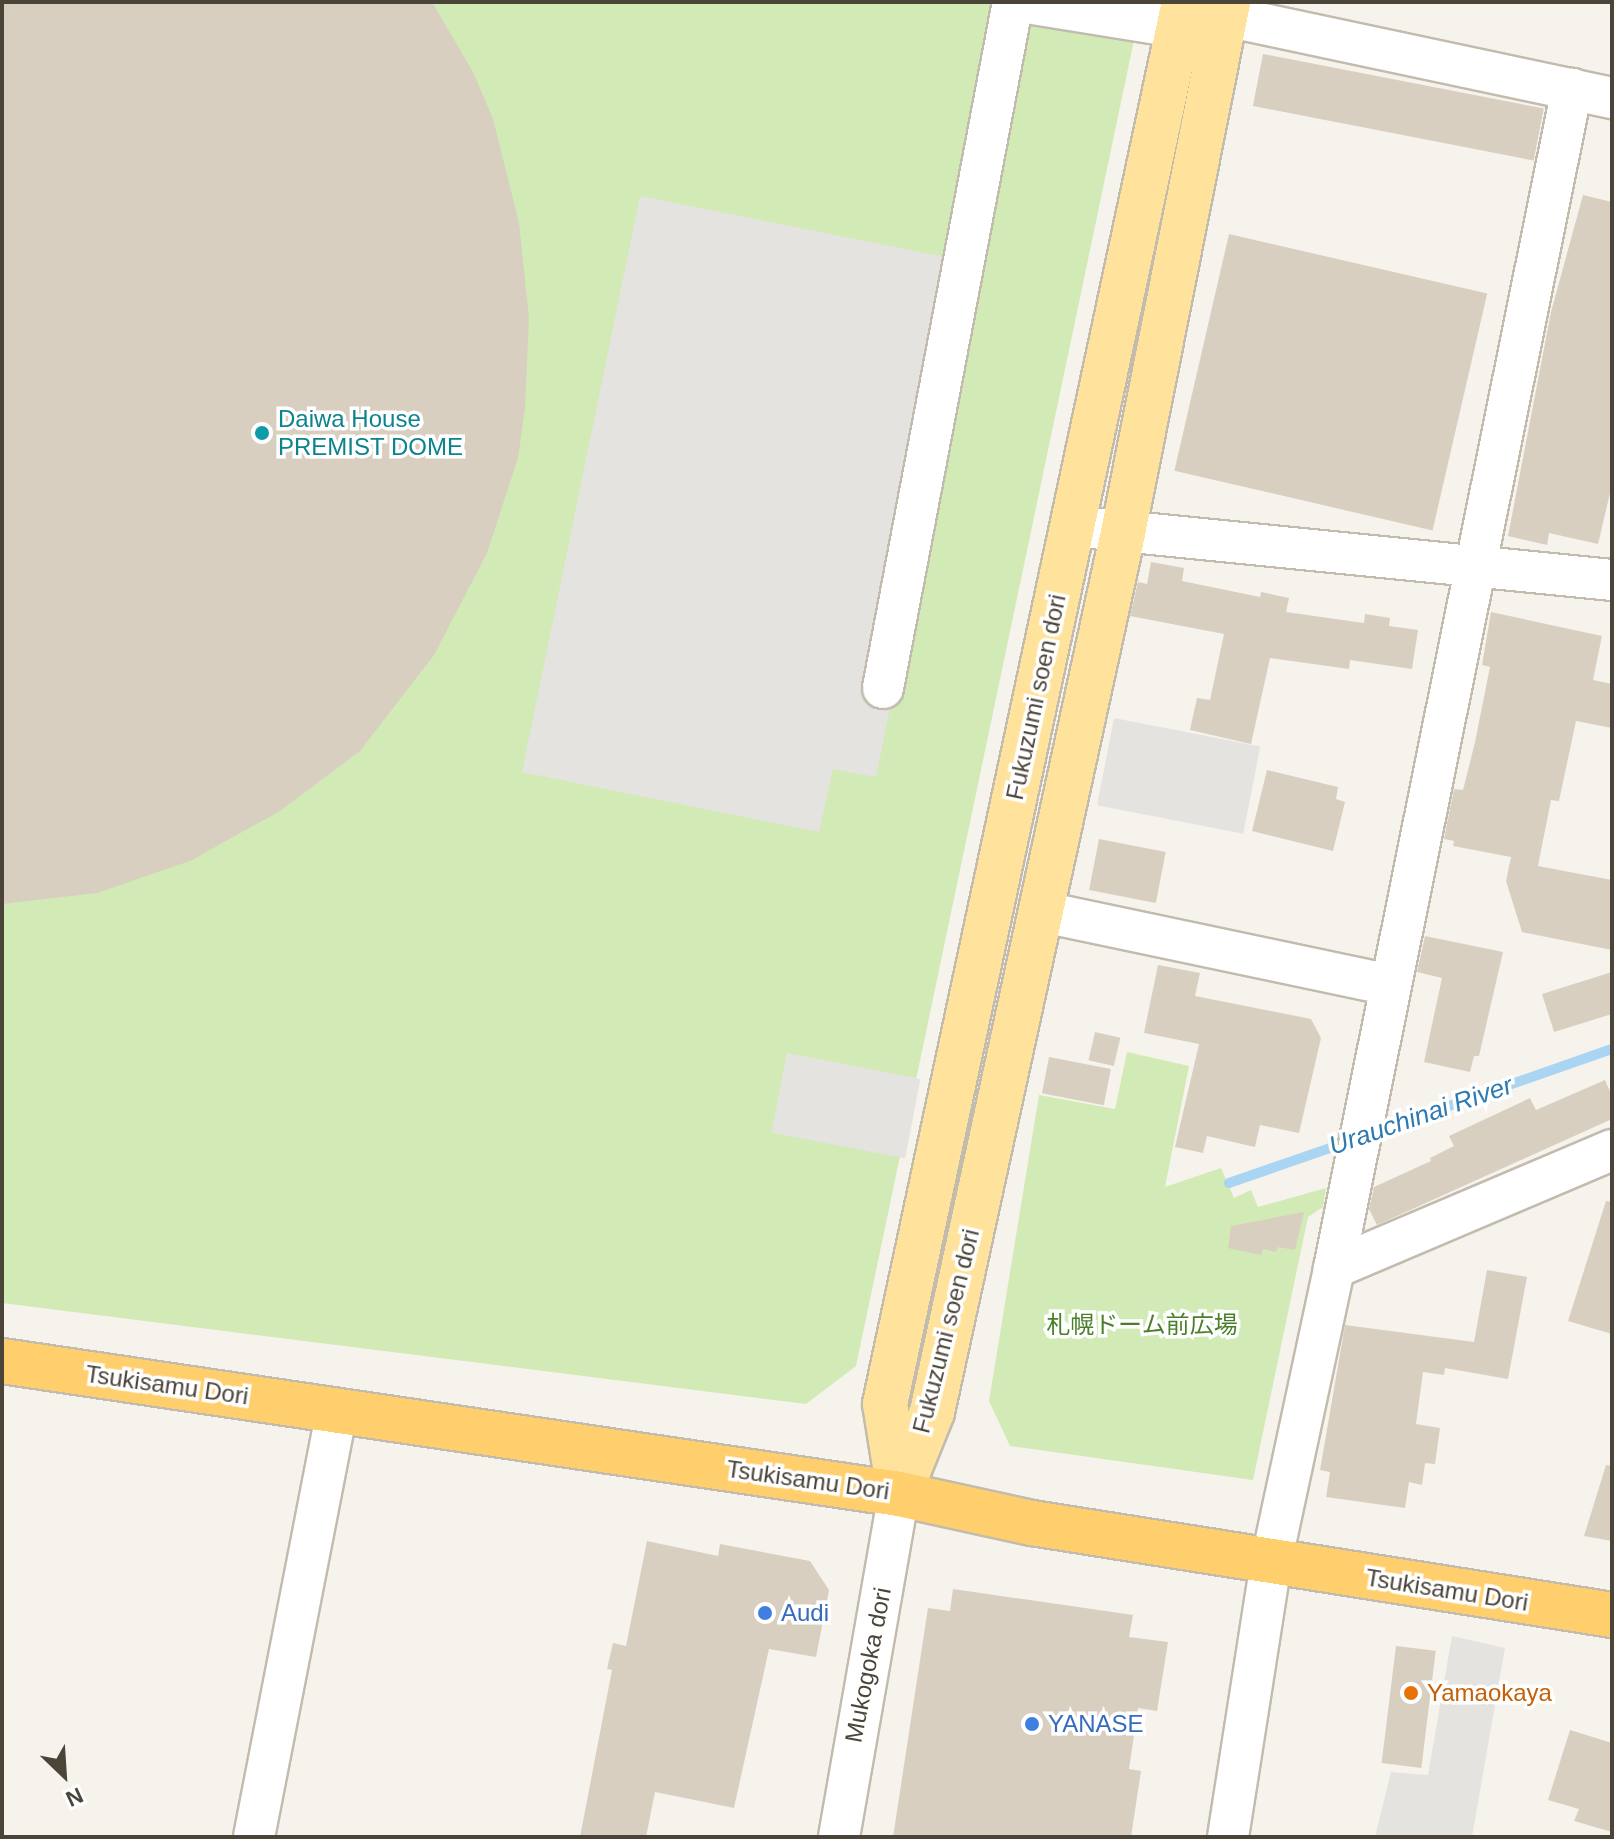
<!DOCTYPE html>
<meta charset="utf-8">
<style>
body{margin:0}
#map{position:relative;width:1614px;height:1839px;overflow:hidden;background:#f6f3ec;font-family:Arial,"Noto Sans JP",sans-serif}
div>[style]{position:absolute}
.green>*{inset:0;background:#d2eab5}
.parking>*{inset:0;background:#e5e3e0;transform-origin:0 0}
.stream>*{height:10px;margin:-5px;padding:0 5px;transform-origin:5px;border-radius:5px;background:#a9d4f2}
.building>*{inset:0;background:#d8cfc1;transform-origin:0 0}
.roads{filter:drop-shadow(2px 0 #c2bbae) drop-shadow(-2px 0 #c2bbae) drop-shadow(0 2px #c2bbae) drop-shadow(0 -2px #c2bbae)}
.minor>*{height:40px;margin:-20px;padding:0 20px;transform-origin:20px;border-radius:20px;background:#fff}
.major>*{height:44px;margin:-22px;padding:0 22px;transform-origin:22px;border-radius:22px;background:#ffe39c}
.highway>*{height:44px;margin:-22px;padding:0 22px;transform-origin:22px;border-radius:22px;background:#ffcf6e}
.dots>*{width:22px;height:22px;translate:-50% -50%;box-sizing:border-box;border:4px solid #fff;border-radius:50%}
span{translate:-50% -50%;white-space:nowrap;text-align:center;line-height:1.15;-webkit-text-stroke:7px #fff;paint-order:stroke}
.culture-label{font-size:24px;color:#0d838f}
.left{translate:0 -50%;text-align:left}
.street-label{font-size:24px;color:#4b4439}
.park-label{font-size:24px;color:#4a7f2a}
.shop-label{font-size:24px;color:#366cbe}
.food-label{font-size:24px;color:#c56008}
.water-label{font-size:26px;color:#2e7ab2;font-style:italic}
.frame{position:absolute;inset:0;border:4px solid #4b4439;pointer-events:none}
.north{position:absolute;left:24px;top:1735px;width:80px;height:80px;-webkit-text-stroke:6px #fff;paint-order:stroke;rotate:155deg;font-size:22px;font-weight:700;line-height:32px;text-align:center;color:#4b4439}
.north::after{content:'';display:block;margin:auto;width:28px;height:36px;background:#4b4439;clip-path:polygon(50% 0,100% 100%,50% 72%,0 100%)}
</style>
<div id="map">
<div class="green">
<i style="clip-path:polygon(2px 2px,1142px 2px,856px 1366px,806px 1404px,2px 1303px)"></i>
<i style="clip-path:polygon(1127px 1052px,1189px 1066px,1165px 1187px,1221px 1168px,1234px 1198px,1251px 1190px,1258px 1207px,1326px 1188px,1323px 1207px,1308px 1217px,1253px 1480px,1010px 1446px,989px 1401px,1039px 1095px,1115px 1109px)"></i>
</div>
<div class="parking">
<i style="clip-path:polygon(640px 196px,980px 264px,876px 777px,833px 769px,819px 832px,522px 772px)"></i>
<i style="left:1114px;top:718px;width:149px;height:89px;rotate:11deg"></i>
<i style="left:787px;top:1053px;width:136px;height:81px;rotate:11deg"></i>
<i style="clip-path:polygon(1452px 1636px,1505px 1648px,1472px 1837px,1375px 1837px,1391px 1772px,1428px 1775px)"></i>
</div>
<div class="stream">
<i style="left:1372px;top:1133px;width:254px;rotate:-19.3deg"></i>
<i style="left:1229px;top:1183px;width:128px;rotate:-19.1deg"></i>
</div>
<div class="building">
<i style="clip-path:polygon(2px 2px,432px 2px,474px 74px,493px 119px,519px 223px,529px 318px,525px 408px,518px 458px,487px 553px,434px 655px,360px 751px,280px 811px,190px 861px,97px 893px,2px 904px)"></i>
<i style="left:1263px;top:54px;width:286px;height:53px;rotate:11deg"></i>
<i style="clip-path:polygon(1583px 195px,1612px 202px,1612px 485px,1598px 544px,1549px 533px,1547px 545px,1508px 536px,1551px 312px)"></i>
<i style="left:1229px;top:234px;width:265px;height:243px;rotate:13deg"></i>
<i style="clip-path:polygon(1151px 562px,1184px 568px,1182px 581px,1260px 597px,1261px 592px,1289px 598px,1286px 612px,1364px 623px,1365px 614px,1390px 618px,1389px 626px,1418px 630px,1412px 669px,1350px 660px,1349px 669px,1270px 658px,1251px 744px,1190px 730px,1197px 698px,1210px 700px,1224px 634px,1130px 616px,1138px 582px,1147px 584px)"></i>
<i style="clip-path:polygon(1491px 612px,1602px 636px,1593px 680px,1612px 684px,1612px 728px,1576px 721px,1559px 801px,1551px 800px,1538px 866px,1612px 880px,1612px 950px,1522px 932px,1506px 881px,1511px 857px,1453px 846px,1454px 841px,1444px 839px,1454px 789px,1463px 790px,1475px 742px,1490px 667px,1482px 665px)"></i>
<i style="clip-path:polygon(1267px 770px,1338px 787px,1336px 799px,1345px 802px,1333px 851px,1252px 831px)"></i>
<i style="left:1099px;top:839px;width:68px;height:52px;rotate:11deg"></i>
<i style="clip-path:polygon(1425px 936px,1503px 952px,1479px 1056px,1474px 1056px,1470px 1072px,1424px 1062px,1442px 978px,1417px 972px)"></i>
<i style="clip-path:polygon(1158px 965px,1200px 973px,1195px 996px,1311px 1019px,1321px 1038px,1299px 1133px,1260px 1125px,1255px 1147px,1207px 1136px,1203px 1153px,1175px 1147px,1199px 1044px,1144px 1033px)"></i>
<i style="clip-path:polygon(1612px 972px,1612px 1014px,1554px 1032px,1542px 994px)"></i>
<i style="left:1095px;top:1032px;width:26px;height:29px;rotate:13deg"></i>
<i style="left:1049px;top:1057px;width:63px;height:37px;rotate:11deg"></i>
<i style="clip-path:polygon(1605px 1080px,1612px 1096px,1612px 1119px,1377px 1225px,1369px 1209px,1374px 1187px,1431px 1161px,1430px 1158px,1454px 1146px,1449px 1136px,1530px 1098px,1536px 1110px)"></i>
<i style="clip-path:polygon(1606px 1201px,1612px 1202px,1612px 1334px,1568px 1321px)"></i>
<i style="clip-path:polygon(1304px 1212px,1295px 1250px,1278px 1247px,1276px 1252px,1263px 1249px,1261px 1255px,1228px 1248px,1231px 1226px)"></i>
<i style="clip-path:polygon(1487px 1270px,1527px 1277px,1508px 1379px,1445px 1368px,1444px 1375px,1423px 1372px,1416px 1424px,1440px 1428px,1435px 1464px,1425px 1463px,1422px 1485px,1409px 1482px,1405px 1508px,1326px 1497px,1330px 1472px,1320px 1470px,1345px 1325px,1474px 1342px)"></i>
<i style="clip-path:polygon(1606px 1465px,1612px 1466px,1612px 1541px,1584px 1536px)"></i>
<i style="clip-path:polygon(647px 1541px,718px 1556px,720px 1544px,810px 1561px,829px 1590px,816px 1657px,769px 1649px,734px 1808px,655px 1792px,646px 1837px,580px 1837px,612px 1670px,607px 1669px,613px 1643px,626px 1646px)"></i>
<i style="clip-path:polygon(953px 1589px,1133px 1615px,1129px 1637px,1168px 1642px,1157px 1711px,1138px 1708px,1129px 1769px,1141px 1771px,1131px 1837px,893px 1837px,928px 1608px,950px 1611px)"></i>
<i style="left:1396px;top:1646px;width:40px;height:118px;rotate:7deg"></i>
<i style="clip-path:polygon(1570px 1730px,1612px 1743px,1612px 1832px,1574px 1821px,1579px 1809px,1548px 1800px)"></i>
</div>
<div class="roads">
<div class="minor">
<i style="left:1020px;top:2px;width:158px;rotate:9.1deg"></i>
<i style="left:1193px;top:9px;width:428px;rotate:12deg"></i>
<i style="left:1072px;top:526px;width:543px;rotate:5.71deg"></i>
<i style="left:883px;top:688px;width:698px;rotate:-79.27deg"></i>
<i style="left:1039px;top:911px;width:359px;rotate:11.9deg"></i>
<i style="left:1334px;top:1268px;width:302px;rotate:-23deg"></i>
<i style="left:254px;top:1837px;width:434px;rotate:-79deg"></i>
<i style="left:839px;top:1837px;width:348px;rotate:-80.1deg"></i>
<i style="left:1228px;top:1837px;width:277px;rotate:-81.1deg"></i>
<i style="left:1271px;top:1563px;width:302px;rotate:-77.9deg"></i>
<i style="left:1334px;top:1268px;width:1203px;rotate:-78.59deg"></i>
</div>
<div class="major">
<i style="left:899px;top:1491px;width:88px;rotate:-99.1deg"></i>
<i style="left:885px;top:1404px;width:1434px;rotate:-77.96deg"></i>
<i style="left:899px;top:1494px;width:88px;rotate:-68.1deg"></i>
<i style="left:932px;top:1412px;width:900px;rotate:-77.74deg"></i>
<i style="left:1123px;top:533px;width:541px;rotate:-78.81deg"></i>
</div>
<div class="highway">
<i style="left:2px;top:1361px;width:907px;rotate:8.43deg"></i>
<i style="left:899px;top:1494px;width:136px;rotate:12.3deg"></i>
<i style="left:1032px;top:1523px;width:587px;rotate:9.01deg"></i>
</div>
</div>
<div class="dots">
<i style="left:262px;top:433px;background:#0f9aa8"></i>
<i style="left:765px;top:1613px;background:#3f7fe0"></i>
<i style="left:1411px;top:1693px;background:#e8710a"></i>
<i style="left:1032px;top:1724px;background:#3f7fe0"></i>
</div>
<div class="culture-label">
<span class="left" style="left:278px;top:433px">Daiwa House<br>PREMIST DOME</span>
</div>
<div class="street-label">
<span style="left:1036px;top:697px;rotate:-78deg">Fukuzumi soen dori</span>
<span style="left:946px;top:1331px;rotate:-76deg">Fukuzumi soen dori</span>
<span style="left:167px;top:1385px;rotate:8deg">Tsukisamu Dori</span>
<span style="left:808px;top:1480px;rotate:8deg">Tsukisamu Dori</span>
<span style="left:1447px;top:1590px;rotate:9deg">Tsukisamu Dori</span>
<span style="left:868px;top:1665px;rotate:-79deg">Mukogoka dori</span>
</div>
<div class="park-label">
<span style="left:1142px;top:1325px">札幌ドーム前広場</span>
</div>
<div class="shop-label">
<span class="left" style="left:781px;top:1613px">Audi</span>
<span class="left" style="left:1048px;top:1724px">YANASE</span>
</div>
<div class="food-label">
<span class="left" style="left:1427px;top:1693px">Yamaokaya</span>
</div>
<div class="water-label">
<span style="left:1421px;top:1116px;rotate:-19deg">Urauchinai River</span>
</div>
<div class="frame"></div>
<div class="north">N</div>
</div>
